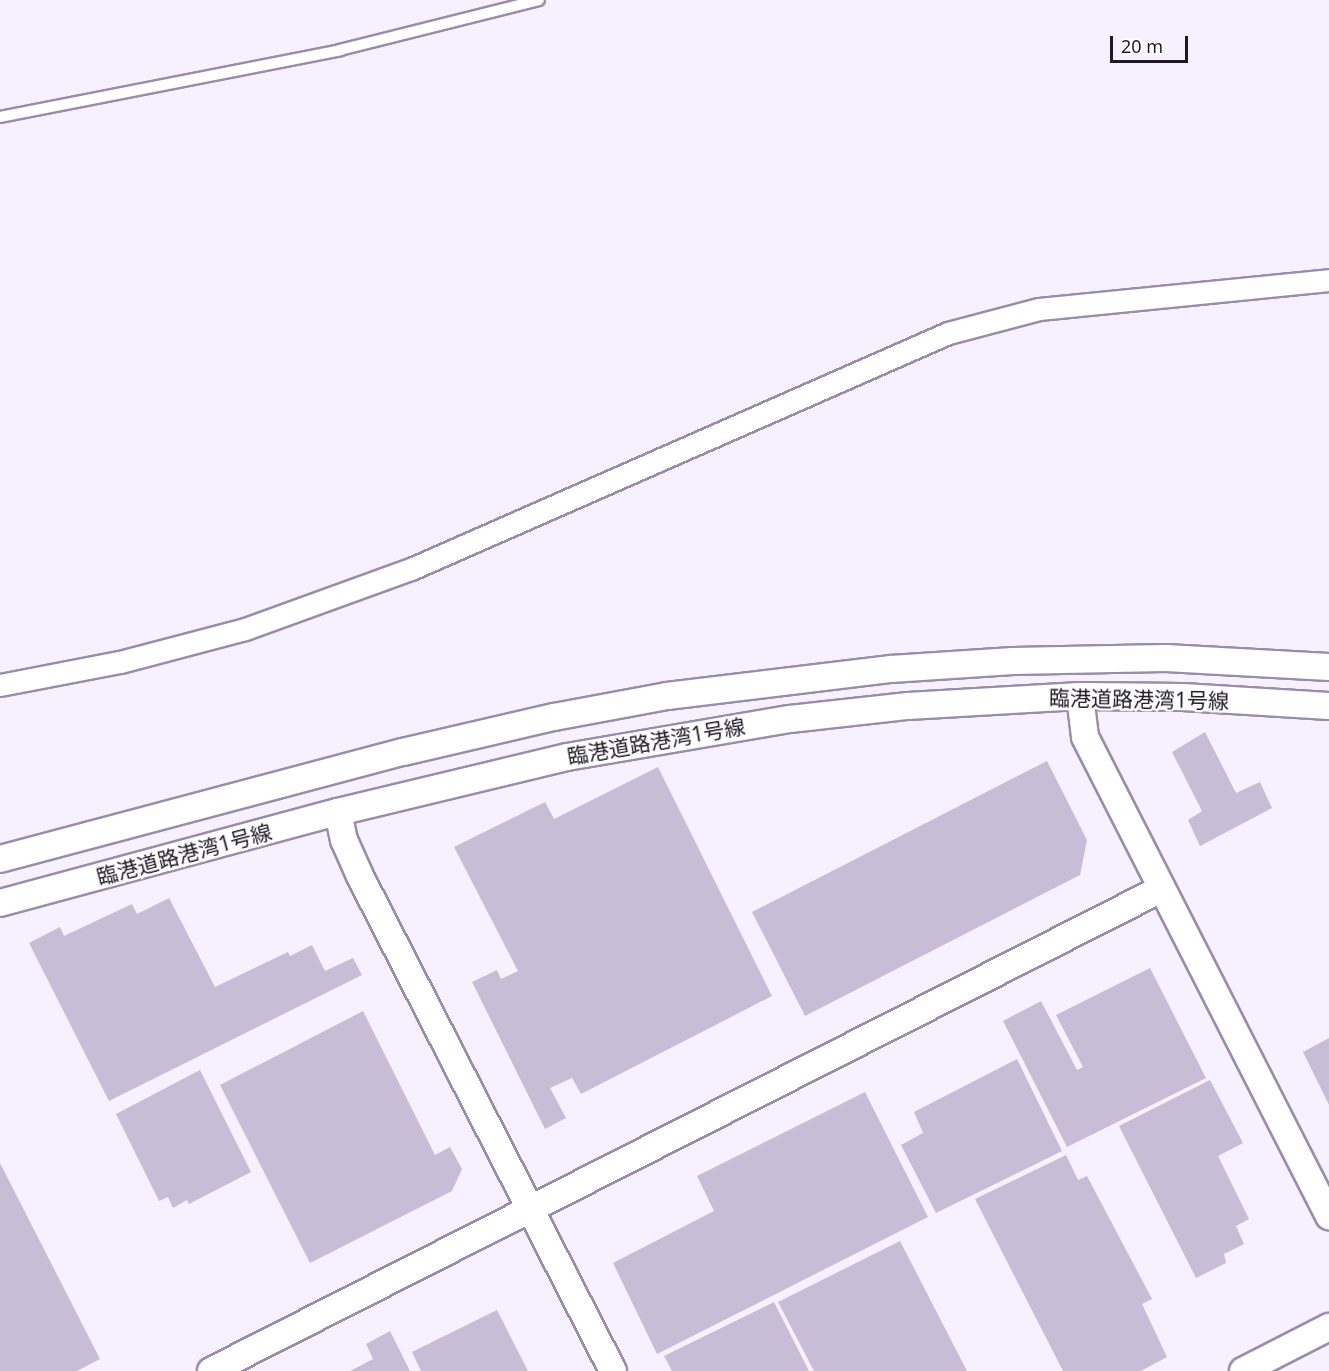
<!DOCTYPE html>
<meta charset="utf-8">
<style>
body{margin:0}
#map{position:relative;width:1329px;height:1371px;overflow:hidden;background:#f7f1ff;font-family:"Noto Sans","Noto Sans JP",sans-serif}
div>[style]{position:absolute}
.building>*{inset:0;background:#c8bcd7}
.roads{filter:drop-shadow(2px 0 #9a8cab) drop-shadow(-2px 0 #9a8cab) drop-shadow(0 2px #9a8cab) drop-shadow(0 -2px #9a8cab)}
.service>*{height:10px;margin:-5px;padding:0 5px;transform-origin:5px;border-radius:5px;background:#fff}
.minor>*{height:21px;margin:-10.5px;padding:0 10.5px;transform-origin:10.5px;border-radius:10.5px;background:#fff}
.tertiary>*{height:26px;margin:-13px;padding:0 13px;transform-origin:13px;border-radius:13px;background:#fff}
span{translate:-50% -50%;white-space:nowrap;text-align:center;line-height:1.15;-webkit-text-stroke:4.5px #fff;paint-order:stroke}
.street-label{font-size:21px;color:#1f1925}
.scale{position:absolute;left:1110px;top:36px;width:78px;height:27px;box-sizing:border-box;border:3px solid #1f1925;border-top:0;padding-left:8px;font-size:18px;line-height:21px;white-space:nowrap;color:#1f1925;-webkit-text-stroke:4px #fff;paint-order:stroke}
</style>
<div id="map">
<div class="building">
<i style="clip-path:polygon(1205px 732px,1236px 793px,1260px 782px,1272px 808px,1200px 846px,1188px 820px,1202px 811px,1172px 752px)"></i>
<i style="clip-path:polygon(1047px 761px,1087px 840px,1080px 875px,805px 1016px,752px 912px)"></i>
<i style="clip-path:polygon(658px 767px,772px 996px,581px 1094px,572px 1078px,550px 1088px,566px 1118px,545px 1129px,472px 982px,497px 970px,501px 979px,518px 971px,454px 847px,545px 802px,554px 819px)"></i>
<i style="clip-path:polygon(169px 898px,215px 987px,288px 952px,290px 956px,312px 945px,325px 971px,353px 958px,362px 975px,109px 1101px,29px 943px,60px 927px,64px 936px,132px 904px,137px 914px)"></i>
<i style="clip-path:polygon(1150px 968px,1206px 1078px,1067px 1147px,1003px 1021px,1041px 1001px,1077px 1070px,1083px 1067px,1056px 1015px)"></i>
<i style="clip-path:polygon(363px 1011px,435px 1155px,450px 1147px,462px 1169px,452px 1191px,310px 1263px,220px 1085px)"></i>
<i style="clip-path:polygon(1329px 1038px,1329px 1105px,1303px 1052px)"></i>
<i style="clip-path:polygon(1017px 1059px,1062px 1151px,936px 1213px,901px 1145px,923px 1133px,914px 1112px)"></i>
<i style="clip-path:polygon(200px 1070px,251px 1172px,189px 1204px,187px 1200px,173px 1208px,168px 1197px,159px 1201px,116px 1114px)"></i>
<i style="clip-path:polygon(1210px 1080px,1243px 1143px,1218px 1156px,1249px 1219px,1236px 1226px,1244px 1244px,1224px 1254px,1226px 1263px,1196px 1278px,1119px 1126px)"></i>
<i style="clip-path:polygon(865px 1092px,928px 1217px,657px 1354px,613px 1263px,714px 1211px,697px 1176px)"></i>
<i style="clip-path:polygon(1066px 1155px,1078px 1180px,1087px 1176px,1152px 1299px,1142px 1304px,1167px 1357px,1141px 1371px,1063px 1371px,975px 1199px)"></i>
<i style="clip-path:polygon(0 1163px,100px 1359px,77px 1371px,0 1371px)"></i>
<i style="clip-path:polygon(900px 1241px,967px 1371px,814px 1371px,778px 1302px)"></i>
<i style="clip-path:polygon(774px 1302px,809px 1371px,672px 1371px,664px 1356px)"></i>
<i style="clip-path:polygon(497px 1310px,528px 1371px,421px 1371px,412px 1352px)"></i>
<i style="clip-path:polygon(390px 1331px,410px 1371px,350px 1371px,373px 1359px,366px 1344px)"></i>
</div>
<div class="roads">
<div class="service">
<i style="left:0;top:117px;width:347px;rotate:-11.1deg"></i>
<i style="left:340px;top:50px;width:205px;rotate:-14.1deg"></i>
</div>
<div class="minor">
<i style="left:0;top:685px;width:122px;rotate:-10.9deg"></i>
<i style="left:120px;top:662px;width:129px;rotate:-14.8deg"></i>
<i style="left:245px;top:629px;width:177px;rotate:-19.9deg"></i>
<i style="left:411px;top:569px;width:587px;rotate:-23.72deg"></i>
<i style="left:948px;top:333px;width:94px;rotate:-14.8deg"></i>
<i style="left:1039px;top:309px;width:291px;rotate:-5.7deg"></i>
</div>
<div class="tertiary">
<i style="left:1080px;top:696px;width:41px;rotate:83deg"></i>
<i style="left:1085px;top:737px;width:538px;rotate:63.01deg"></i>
<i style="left:338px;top:812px;width:29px;rotate:78deg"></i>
<i style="left:344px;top:840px;width:39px;rotate:66deg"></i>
<i style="left:360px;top:876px;width:556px;rotate:62.93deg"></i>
<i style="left:0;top:859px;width:417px;rotate:-14.9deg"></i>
<i style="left:403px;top:752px;width:155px;rotate:-13.1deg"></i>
<i style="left:554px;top:717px;width:115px;rotate:-10.5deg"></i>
<i style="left:667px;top:696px;width:226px;rotate:-6.9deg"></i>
<i style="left:891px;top:669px;width:122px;rotate:-3.8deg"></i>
<i style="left:1013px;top:661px;width:153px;rotate:-1.1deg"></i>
<i style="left:1166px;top:658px;width:163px;rotate:3.2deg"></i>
<i style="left:0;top:903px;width:350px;rotate:-15.1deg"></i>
<i style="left:338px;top:812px;width:236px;rotate:-13.5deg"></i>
<i style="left:567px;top:757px;width:226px;rotate:-9.7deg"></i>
<i style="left:790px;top:719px;width:119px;rotate:-6.3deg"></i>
<i style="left:908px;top:706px;width:172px;rotate:-3.3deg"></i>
<i style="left:1080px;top:696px;width:103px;rotate:0.6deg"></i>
<i style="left:1183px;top:697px;width:146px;rotate:3.5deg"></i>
<i style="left:211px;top:1371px;width:1065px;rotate:-26.9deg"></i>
<i style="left:1243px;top:1371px;width:97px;rotate:-27.1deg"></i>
</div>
</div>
<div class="street-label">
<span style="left:1139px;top:699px;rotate:1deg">臨港道路港湾1号線</span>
<span style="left:656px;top:741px;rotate:-10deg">臨港道路港湾1号線</span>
<span style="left:184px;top:854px;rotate:-15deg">臨港道路港湾1号線</span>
</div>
<div class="scale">20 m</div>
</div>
